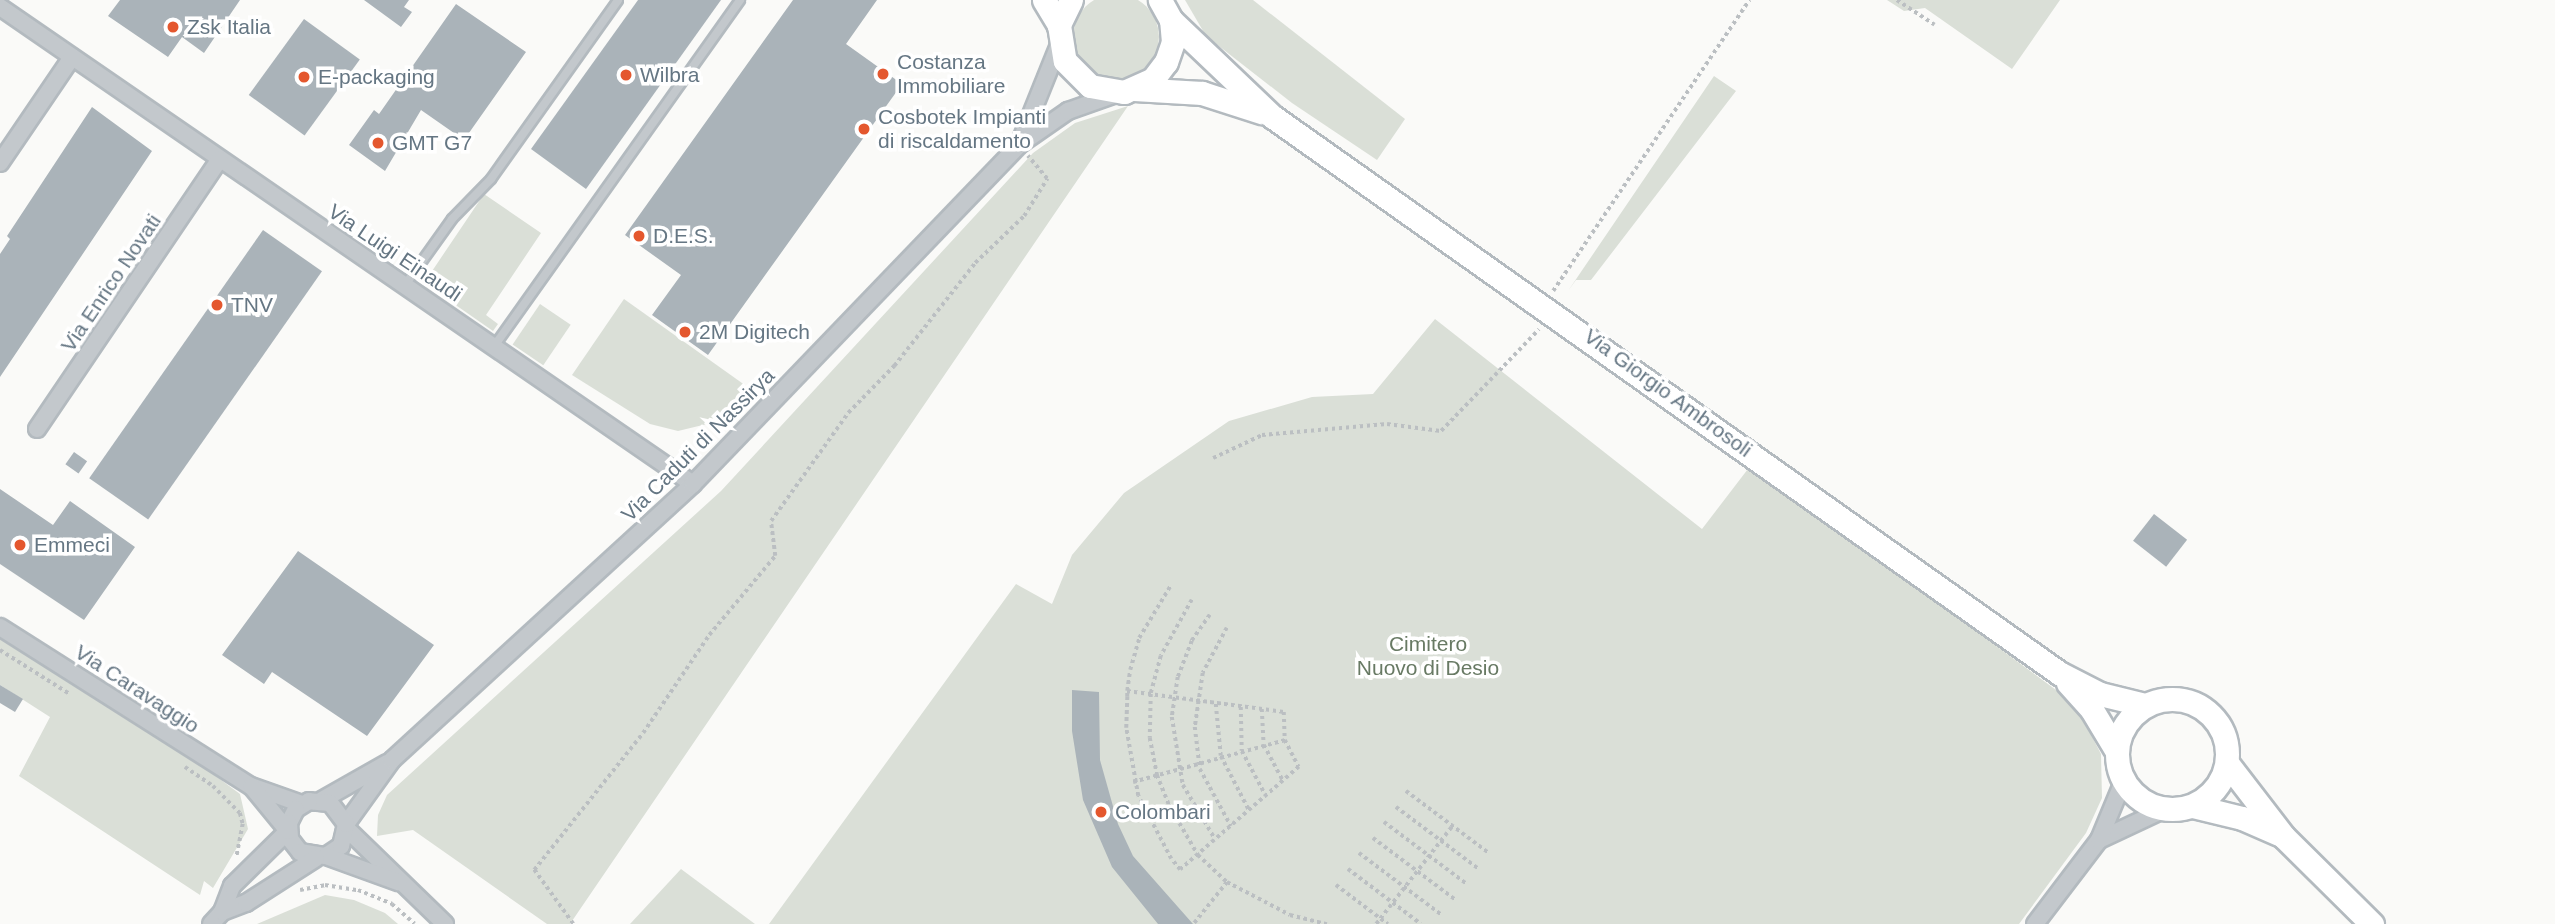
<!DOCTYPE html>
<style>
body{margin:0}
#map{position:relative;width:2555px;height:924px;overflow:hidden;background:#fafaf8;font-family:Arial,sans-serif}
div>[style]{position:absolute}
.green>*{inset:0;background:#dadfd7;transform-origin:0 0}
.round{border-radius:50%}
.building>*{inset:0;background:#aab3b9;transform-origin:0 0}
.path>*{height:3.5px;margin-top:-1.75px;transform-origin:0;background:repeating-linear-gradient(90deg,#bbbfc2 0 3.5px,transparent 0 7px)}
.roads{filter:drop-shadow(2px 0 #b3babf) drop-shadow(-2px 0 #b3babf) drop-shadow(0 2px #b3babf) drop-shadow(0 -2px #b3babf)}
.lane>*{height:8px;margin:-4px;padding:0 4px;transform-origin:4px;border-radius:4px;background:#c3c8cc}
.street>*{height:16px;margin:-8px;padding:0 8px;transform-origin:8px;border-radius:8px;background:#c3c8cc}
.secondary>*{height:23px;margin:-11.5px;padding:0 11.5px;transform-origin:11.5px;border-radius:11.5px;background:#fff}
.secondary>.ring{margin:-11.5px;padding:0;box-sizing:content-box;background:none;border:23px solid #fff;border-radius:50%}
.dots>*{width:19px;height:19px;translate:-50% -50%;box-sizing:border-box;border:4px solid #fff;border-radius:50%}
span{translate:-50% -50%;white-space:nowrap;text-align:center;line-height:1.15;-webkit-text-stroke:7px #fff;paint-order:stroke}
.poi-label{font-size:21px;color:#657683}
.left{translate:0 -50%;text-align:left}
.street-label{font-size:21px;color:#657683}
.park-label{font-size:21px;color:#687a64}
</style>
<div id="map">
<div class="green">
<i class="round" style="left:1073px;top:-6px;width:86px;height:86px"></i>
<i style="clip-path:polygon(1185px 0,1253px 0,1405px 119px,1377px 160px,1292px 103px,1206px 36px)"></i>
<i style="clip-path:polygon(1887px 0,2060px 0,2012px 69px,1925px 8px,1904px 11px)"></i>
<i style="clip-path:polygon(1714px 76px,1736px 91px,1591px 280px,1576px 280px,1568px 291px)"></i>
<i style="clip-path:polygon(1128px 106px,570px 924px,547px 924px,413px 830px,377px 836px,378px 815px,387px 795px,721px 491px,1033px 153px,1075px 123px)"></i>
<i style="clip-path:polygon(484px 194px,541px 233px,486px 315px,498px 324px,493px 331px,424px 283px)"></i>
<i style="clip-path:polygon(624px 299px,756px 393px,711px 423px,678px 431px,650px 424px,572px 375px)"></i>
<i style="left:540px;top:304px;width:37px;height:49px;rotate:34deg"></i>
<i style="clip-path:polygon(1435px 319px,1702px 529px,1751px 465px,2075px 704px,2101px 754px,2102px 798px,2086px 833px,2019px 924px,769px 924px,1016px 584px,1052px 604px,1072px 555px,1124px 493px,1229px 421px,1312px 397px,1373px 394px)"></i>
<i style="clip-path:polygon(0 637px,155px 731px,240px 794px,248px 829px,213px 888px,204px 881px,200px 895px,19px 776px,50px 717px,0 685px)"></i>
<i style="clip-path:polygon(681px 869px,755px 924px,630px 924px)"></i>
<i style="clip-path:polygon(325px 895px,354px 900px,385px 913px,398px 924px,257px 924px)"></i>
</div>
<div class="building">
<i style="clip-path:polygon(120px 0,240px 0,204px 53px,182px 37px,168px 57px,108px 16px)"></i>
<i style="clip-path:polygon(364px 0,409px 0,404px 7px,412px 12px,401px 27px)"></i>
<i style="clip-path:polygon(638px 0,721px 0,586px 189px,531px 149px)"></i>
<i style="clip-path:polygon(793px 0,877px 0,846px 44px,902px 84px,708px 355px,652px 315px,681px 275px,625px 235px)"></i>
<i style="clip-path:polygon(456px 4px,526px 52px,464px 140px,421px 110px,385px 171px,349px 145px,374px 110px,379px 114px)"></i>
<i style="left:304px;top:19px;width:69px;height:94px;rotate:36deg"></i>
<i style="clip-path:polygon(92px 107px,152px 151px,0 377px,0 254px,10px 239px,7px 236px)"></i>
<i style="left:263px;top:230px;width:72px;height:303px;rotate:35deg"></i>
<i style="left:74px;top:452px;width:16px;height:15px;rotate:35deg"></i>
<i style="clip-path:polygon(0 489px,53px 525px,70px 501px,135px 547px,84px 620px,0 564px)"></i>
<i style="left:2154px;top:514px;width:42px;height:34px;rotate:38deg"></i>
<i style="clip-path:polygon(298px 551px,434px 645px,367px 736px,272px 672px,264px 684px,222px 655px)"></i>
<i style="clip-path:polygon(0 685px,23px 699px,15px 712px,0 703px)"></i>
<i style="clip-path:polygon(1072px 690px,1099px 692px,1100px 760px,1118px 824px,1133px 856px,1193px 924px,1158px 924px,1112px 867px,1083px 800px,1072px 731px)"></i>
</div>
<div class="path">
<i style="left:1897px;top:0;width:45px;rotate:33.3deg"></i>
<i style="left:1553px;top:291px;width:351px;rotate:-56deg"></i>
<i style="left:1213px;top:458px;width:54px;rotate:-25.1deg"></i>
<i style="left:1262px;top:435px;width:125px;rotate:-5deg"></i>
<i style="left:1387px;top:424px;width:54px;rotate:7.4deg"></i>
<i style="left:1441px;top:431px;width:141px;rotate:-46.1deg"></i>
<i style="left:1192px;top:600px;width:64px;rotate:119deg"></i>
<i style="left:1161px;top:656px;width:39px;rotate:105deg"></i>
<i style="left:1151px;top:694px;width:44px;rotate:91.3deg"></i>
<i style="left:1150px;top:738px;width:38px;rotate:79deg"></i>
<i style="left:1157px;top:775px;width:32px;rotate:68deg"></i>
<i style="left:1169px;top:805px;width:58px;rotate:59.9deg"></i>
<i style="left:1198px;top:855px;width:40px;rotate:43deg"></i>
<i style="left:1227px;top:882px;width:71px;rotate:27.6deg"></i>
<i style="left:1290px;top:915px;width:38px;rotate:14deg"></i>
<i style="left:1210px;top:615px;width:32px;rotate:125deg"></i>
<i style="left:1192px;top:641px;width:39px;rotate:111deg"></i>
<i style="left:1178px;top:677px;width:40px;rotate:98.5deg"></i>
<i style="left:1172px;top:717px;width:69px;rotate:80.8deg"></i>
<i style="left:1183px;top:785px;width:63px;rotate:59.3deg"></i>
<i style="left:1227px;top:628px;width:51px;rotate:118.1deg"></i>
<i style="left:1203px;top:673px;width:55px;rotate:98.4deg"></i>
<i style="left:1195px;top:727px;width:42px;rotate:83.2deg"></i>
<i style="left:1200px;top:769px;width:65px;rotate:61.5deg"></i>
<i style="left:0;top:650px;width:83px;rotate:32.2deg"></i>
<i style="left:1127px;top:691px;width:158px;rotate:7.6deg"></i>
<i style="left:1284px;top:712px;width:28px;rotate:88deg"></i>
<i style="left:1285px;top:740px;width:30px;rotate:63deg"></i>
<i style="left:1299px;top:767px;width:157px;rotate:139.1deg"></i>
<i style="left:1180px;top:870px;width:14px;rotate:-129deg"></i>
<i style="left:1171px;top:859px;width:71px;rotate:-117.6deg"></i>
<i style="left:1138px;top:796px;width:69px;rotate:-100deg"></i>
<i style="left:1126px;top:728px;width:31px;rotate:-88deg"></i>
<i style="left:1127px;top:697px;width:6px;rotate:-90deg"></i>
<i style="left:1127px;top:691px;width:21px;rotate:-82deg"></i>
<i style="left:1130px;top:670px;width:33px;rotate:-74deg"></i>
<i style="left:1139px;top:638px;width:62px;rotate:-58.9deg"></i>
<i style="left:1216px;top:704px;width:52px;rotate:84.5deg"></i>
<i style="left:1221px;top:756px;width:61px;rotate:62.6deg"></i>
<i style="left:1241px;top:707px;width:44px;rotate:88.7deg"></i>
<i style="left:1242px;top:751px;width:51px;rotate:61.9deg"></i>
<i style="left:1262px;top:709px;width:36px;rotate:87deg"></i>
<i style="left:1264px;top:745px;width:40px;rotate:62deg"></i>
<i style="left:185px;top:767px;width:34px;rotate:34deg"></i>
<i style="left:213px;top:786px;width:38px;rotate:45deg"></i>
<i style="left:240px;top:813px;width:11px;rotate:75deg"></i>
<i style="left:243px;top:824px;width:32px;rotate:101deg"></i>
<i style="left:1133px;top:782px;width:158px;rotate:-15.4deg"></i>
<i style="left:1406px;top:791px;width:104px;rotate:36.8deg"></i>
<i style="left:1396px;top:807px;width:104px;rotate:36.8deg"></i>
<i style="left:1384px;top:822px;width:104px;rotate:36.8deg"></i>
<i style="left:1373px;top:838px;width:104px;rotate:36.8deg"></i>
<i style="left:1359px;top:853px;width:104px;rotate:36.8deg"></i>
<i style="left:1348px;top:869px;width:91px;rotate:37deg"></i>
<i style="left:1336px;top:885px;width:65px;rotate:36.9deg"></i>
<i style="left:300px;top:890px;width:25px;rotate:-11deg"></i>
<i style="left:325px;top:885px;width:33px;rotate:9deg"></i>
<i style="left:358px;top:890px;width:37px;rotate:22deg"></i>
<i style="left:392px;top:904px;width:30px;rotate:41deg"></i>
<i style="left:1194px;top:923px;width:53px;rotate:-51.2deg"></i>
<i style="left:573px;top:924px;width:67px;rotate:-125.8deg"></i>
<i style="left:534px;top:870px;width:175px;rotate:-51.5deg"></i>
<i style="left:643px;top:733px;width:118px;rotate:-56deg"></i>
<i style="left:709px;top:635px;width:103px;rotate:-50.1deg"></i>
<i style="left:775px;top:556px;width:35px;rotate:-97deg"></i>
<i style="left:771px;top:521px;width:133px;rotate:-54.5deg"></i>
<i style="left:848px;top:413px;width:66px;rotate:-45.6deg"></i>
<i style="left:894px;top:366px;width:131px;rotate:-51.8deg"></i>
<i style="left:975px;top:263px;width:68px;rotate:-43.8deg"></i>
<i style="left:1024px;top:216px;width:44px;rotate:-58.1deg"></i>
<i style="left:1047px;top:179px;width:30px;rotate:-130deg"></i>
<i style="left:1376px;top:924px;width:125px;rotate:-52.1deg"></i>
</div>
<div class="roads">
<div class="lane">
<i style="left:405px;top:285px;width:81px;rotate:-54.5deg"></i>
<i style="left:452px;top:219px;width:56px;rotate:-45.7deg"></i>
<i style="left:491px;top:179px;width:219px;rotate:-54.6deg"></i>
<i style="left:495px;top:345px;width:423px;rotate:-54.6deg"></i>
</div>
<div class="street">
<i style="left:0;top:7px;width:841px;rotate:34.54deg"></i>
<i style="left:1020px;top:142px;width:105px;rotate:-68.1deg"></i>
<i style="left:0;top:163px;width:128px;rotate:-55.8deg"></i>
<i style="left:37px;top:429px;width:325px;rotate:-55.9deg"></i>
<i style="left:0;top:627px;width:297px;rotate:32.4deg"></i>
<i style="left:251px;top:786px;width:54px;rotate:19.4deg"></i>
<i style="left:322px;top:800px;width:75px;rotate:-29.6deg"></i>
<i style="left:346px;top:824px;width:79px;rotate:-54.3deg"></i>
<i style="left:392px;top:760px;width:408px;rotate:-42.5deg"></i>
<i style="left:693px;top:484px;width:470px;rotate:-46.1deg"></i>
<i style="left:1019px;top:145px;width:60px;rotate:-34.8deg"></i>
<i style="left:1068px;top:111px;width:54px;rotate:-19.4deg"></i>
<i style="left:346px;top:828px;width:138px;rotate:44.1deg"></i>
<i style="left:2099px;top:840px;width:73px;rotate:-25.2deg"></i>
<i style="left:326px;top:856px;width:18px;rotate:-34deg"></i>
<i style="left:341px;top:846px;width:23px;rotate:-77deg"></i>
<i style="left:346px;top:824px;width:26px;rotate:-127deg"></i>
<i style="left:330px;top:803px;width:21px;rotate:-175deg"></i>
<i style="left:309px;top:801px;width:15px;rotate:148deg"></i>
<i style="left:296px;top:809px;width:16px;rotate:117deg"></i>
<i style="left:289px;top:823px;width:16px;rotate:86deg"></i>
<i style="left:290px;top:839px;width:16px;rotate:52deg"></i>
<i style="left:300px;top:852px;width:26px;rotate:9deg"></i>
<i style="left:326px;top:856px;width:77px;rotate:19.9deg"></i>
<i style="left:222px;top:912px;width:26px;rotate:-21deg"></i>
<i style="left:246px;top:903px;width:83px;rotate:-32.7deg"></i>
<i style="left:211px;top:924px;width:16px;rotate:-47deg"></i>
<i style="left:222px;top:912px;width:28px;rotate:-69deg"></i>
<i style="left:232px;top:886px;width:78px;rotate:-44.5deg"></i>
<i style="left:288px;top:831px;width:57px;rotate:-129.3deg"></i>
<i style="left:2035px;top:924px;width:106px;rotate:-52.7deg"></i>
<i style="left:2099px;top:840px;width:63px;rotate:-67.5deg"></i>
</div>
<div class="secondary">
<i style="left:1044px;top:0;width:29px;rotate:59deg"></i>
<i style="left:1071px;top:0;width:28px;rotate:116deg"></i>
<i style="left:1059px;top:25px;width:36px;rotate:81deg"></i>
<i style="left:1065px;top:61px;width:35px;rotate:45deg"></i>
<i style="left:1090px;top:86px;width:35px;rotate:10deg"></i>
<i style="left:1124px;top:92px;width:32px;rotate:-24deg"></i>
<i style="left:1153px;top:79px;width:21px;rotate:-53deg"></i>
<i style="left:1166px;top:62px;width:21px;rotate:-71deg"></i>
<i style="left:1173px;top:42px;width:22px;rotate:-95deg"></i>
<i style="left:1171px;top:20px;width:23px;rotate:-119deg"></i>
<i style="left:1171px;top:20px;width:141px;rotate:43.6deg"></i>
<i style="left:1273px;top:117px;width:963px;rotate:35.27deg"></i>
<i style="left:2059px;top:673px;width:46px;rotate:27.1deg"></i>
<i style="left:2100px;top:694px;width:46px;rotate:13.7deg"></i>
<i style="left:1134px;top:89px;width:68px;rotate:3.4deg"></i>
<i style="left:1202px;top:93px;width:62px;rotate:17.9deg"></i>
<i style="left:2068px;top:683px;width:36px;rotate:48deg"></i>
<i style="left:2092px;top:710px;width:47px;rotate:59deg"></i>
<i class="ring" style="left:2117px;top:699px;width:87px;height:87px"></i>
<i style="left:2227px;top:763px;width:93px;rotate:52.4deg"></i>
<i style="left:2284px;top:837px;width:124px;rotate:44.7deg"></i>
<i style="left:2193px;top:806px;width:50px;rotate:13.8deg"></i>
<i style="left:2242px;top:818px;width:40px;rotate:23.4deg"></i>
</div>
</div>
<div class="dots">
<i style="left:173px;top:27px;background:#e4572e"></i>
<i style="left:883px;top:74px;background:#e4572e"></i>
<i style="left:626px;top:75px;background:#e4572e"></i>
<i style="left:304px;top:77px;background:#e4572e"></i>
<i style="left:864px;top:129px;background:#e4572e"></i>
<i style="left:378px;top:143px;background:#e4572e"></i>
<i style="left:639px;top:236px;background:#e4572e"></i>
<i style="left:217px;top:305px;background:#e4572e"></i>
<i style="left:685px;top:332px;background:#e4572e"></i>
<i style="left:20px;top:545px;background:#e4572e"></i>
<i style="left:1101px;top:812px;background:#e4572e"></i>
</div>
<div class="poi-label">
<span class="left" style="left:187px;top:27px">Zsk Italia</span>
<span class="left" style="left:897px;top:74px">Costanza<br>Immobiliare</span>
<span class="left" style="left:640px;top:75px">Wilbra</span>
<span class="left" style="left:318px;top:77px">E-packaging</span>
<span class="left" style="left:878px;top:129px">Cosbotek Impianti<br>di riscaldamento</span>
<span class="left" style="left:392px;top:143px">GMT G7</span>
<span class="left" style="left:653px;top:236px">D.E.S.</span>
<span class="left" style="left:231px;top:305px">TNV</span>
<span class="left" style="left:699px;top:332px">2M Digitech</span>
<span class="left" style="left:34px;top:545px">Emmeci</span>
<span class="left" style="left:1115px;top:812px">Colombari</span>
</div>
<div class="street-label">
<span style="left:395px;top:253px;rotate:34deg">Via Luigi Einaudi</span>
<span style="left:111px;top:283px;rotate:-56deg">Via Enrico Novati</span>
<span style="left:1668px;top:393px;rotate:36deg">Via Giorgio Ambrosoli</span>
<span style="left:698px;top:445px;rotate:-45deg">Via Caduti di Nassirya</span>
<span style="left:137px;top:689px;rotate:33deg">Via Caravaggio</span>
</div>
<div class="park-label">
<span style="left:1428px;top:656px">Cimitero<br>Nuovo di Desio</span>
</div>
</div>
